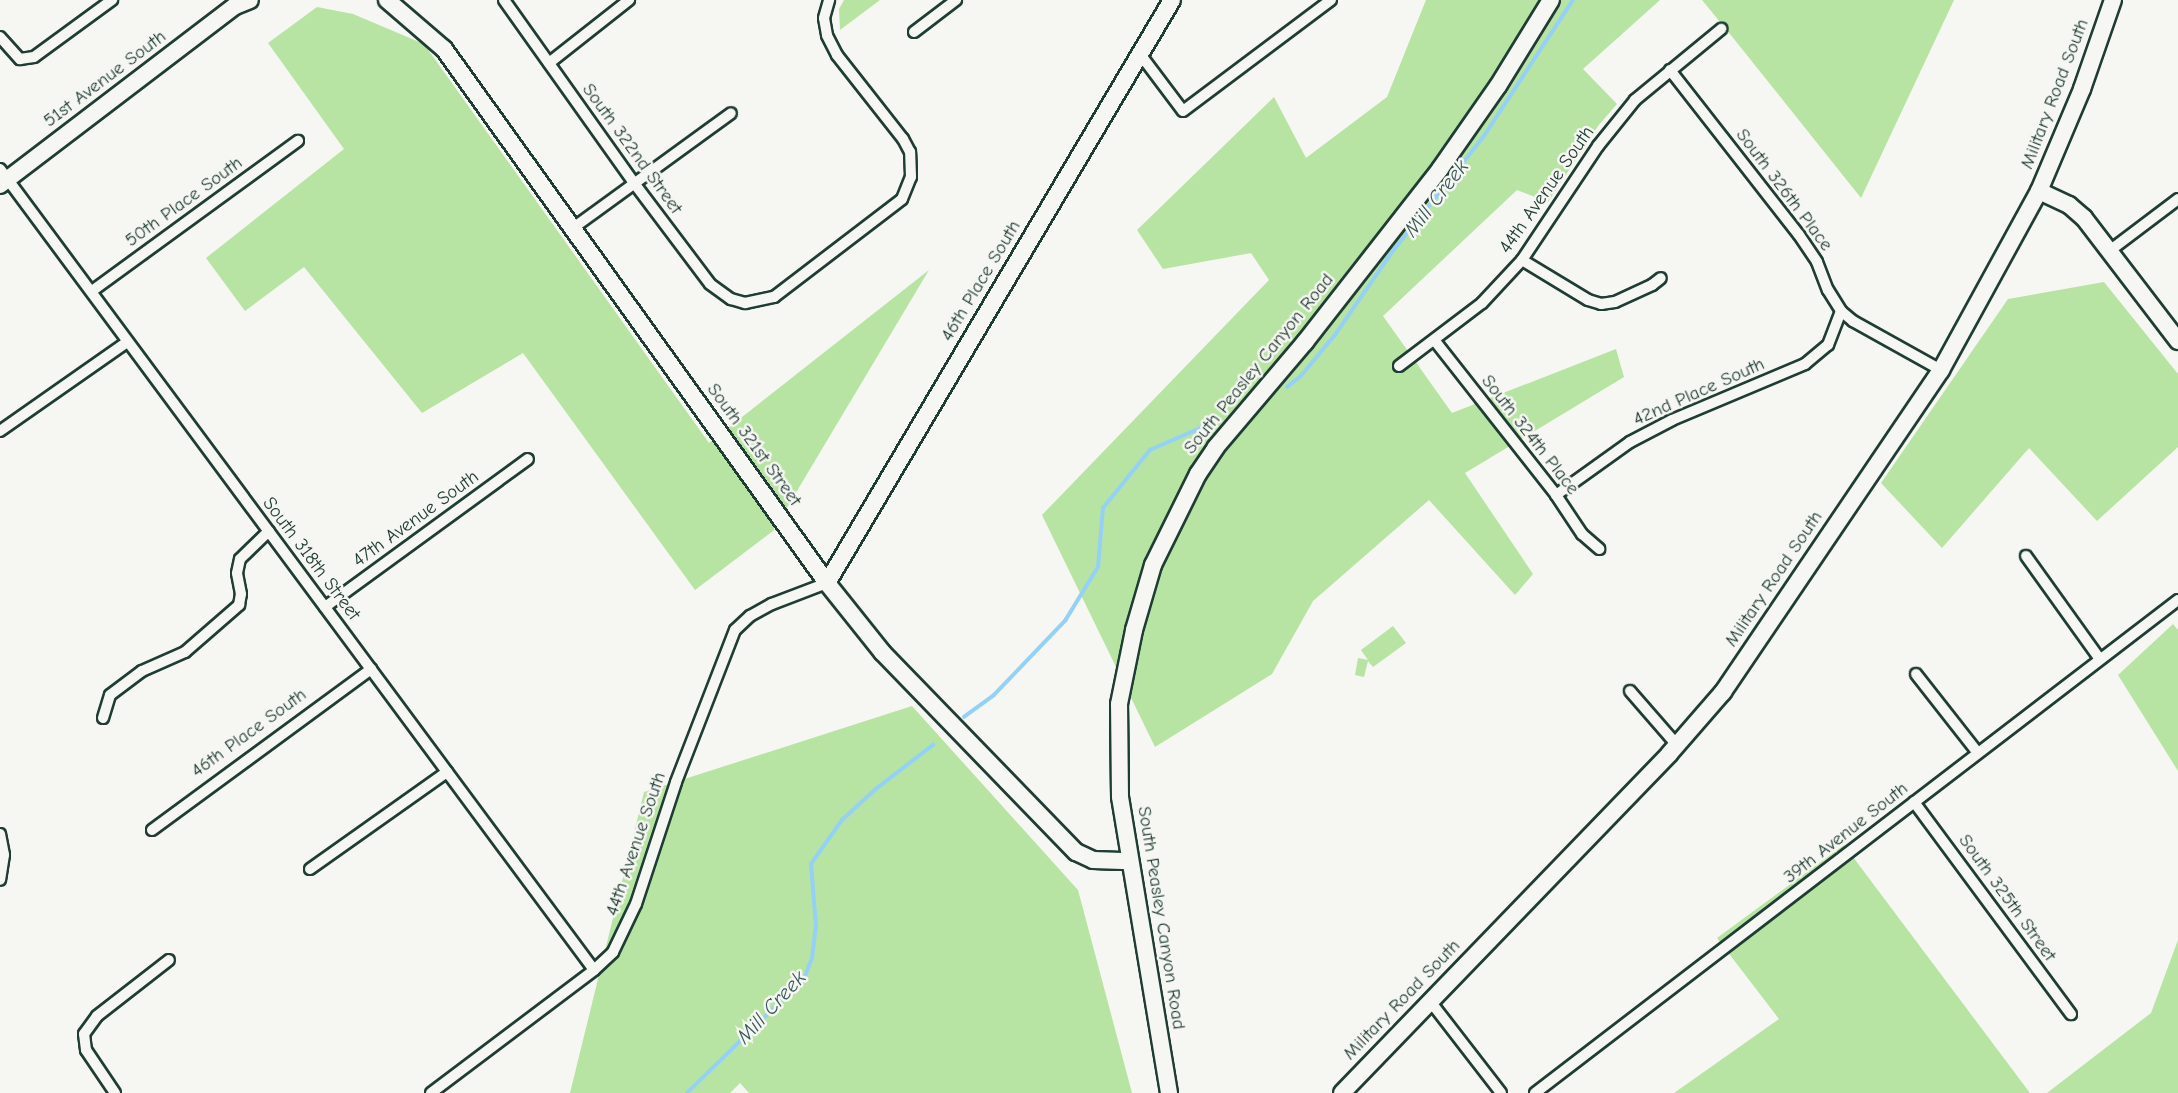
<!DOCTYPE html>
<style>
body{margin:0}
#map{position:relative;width:2178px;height:1093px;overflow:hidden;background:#f6f6f2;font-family:"Comic Neue",sans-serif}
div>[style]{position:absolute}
.green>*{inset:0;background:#b7e4a2}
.stream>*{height:3.5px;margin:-1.75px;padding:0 1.75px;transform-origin:1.75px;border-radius:1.75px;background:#95d1f6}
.roads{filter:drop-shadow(2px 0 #1f3d34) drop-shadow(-2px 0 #1f3d34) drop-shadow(0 2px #1f3d34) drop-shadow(0 -2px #1f3d34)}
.street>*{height:10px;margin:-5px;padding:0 5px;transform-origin:5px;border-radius:5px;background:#f6f6f2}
.secondary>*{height:16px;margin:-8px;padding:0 8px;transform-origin:8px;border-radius:8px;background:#f6f6f2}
span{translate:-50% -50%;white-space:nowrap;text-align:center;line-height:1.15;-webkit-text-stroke:5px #f6f6f2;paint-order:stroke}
.street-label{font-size:19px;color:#1f3d34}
.water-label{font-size:21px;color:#375b5b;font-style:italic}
</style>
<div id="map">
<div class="green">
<i style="clip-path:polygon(844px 0,880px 0,840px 30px,839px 9px)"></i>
<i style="clip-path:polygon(1426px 0,1660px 0,1583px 69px,1617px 104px,1598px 126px,1548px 202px,1517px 190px,1383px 316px,1452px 413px,1616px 349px,1624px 377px,1465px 473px,1533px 574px,1515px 595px,1429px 500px,1313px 601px,1272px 674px,1155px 747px,1042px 515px,1269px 280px,1251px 253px,1163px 269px,1137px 230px,1274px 97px,1306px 158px,1387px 97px)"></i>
<i style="clip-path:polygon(1702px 0,1954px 0,1861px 198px,1734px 39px)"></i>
<i style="clip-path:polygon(317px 7px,353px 14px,424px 44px,709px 443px,929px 270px,773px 531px,695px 590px,523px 353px,422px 413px,304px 267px,245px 311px,206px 258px,344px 149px,268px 43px)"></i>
<i style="clip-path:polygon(2104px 282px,2178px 374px,2178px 447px,2097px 521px,2029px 448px,1942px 548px,1881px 483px,2008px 299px)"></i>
<i style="clip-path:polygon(2173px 624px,2178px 630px,2178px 771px,2118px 675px)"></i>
<i style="clip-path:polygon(1393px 626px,1406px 643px,1373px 667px,1368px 661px,1364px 677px,1355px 675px,1358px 658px,1368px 660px,1361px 650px)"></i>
<i style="clip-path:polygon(912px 706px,1078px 890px,1132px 1093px,749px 1093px,740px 1083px,730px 1093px,570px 1093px,644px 792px)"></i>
<i style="clip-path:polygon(1844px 845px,2030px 1093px,1674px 1093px,1779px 1019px,1717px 938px)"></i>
<i style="clip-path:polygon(2178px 940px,2178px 1093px,2047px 1093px,2151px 1013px)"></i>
</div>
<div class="stream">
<i style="left:1287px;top:387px;width:16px;rotate:-38deg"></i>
<i style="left:1300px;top:377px;width:55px;rotate:-50.2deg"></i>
<i style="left:1335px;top:335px;width:102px;rotate:-55.4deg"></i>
<i style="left:1393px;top:251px;width:147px;rotate:-51.6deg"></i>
<i style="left:1484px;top:136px;width:163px;rotate:-56.8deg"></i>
<i style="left:964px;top:717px;width:37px;rotate:-36deg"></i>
<i style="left:994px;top:695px;width:103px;rotate:-46.2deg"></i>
<i style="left:1065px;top:621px;width:63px;rotate:-58.6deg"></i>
<i style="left:1098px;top:567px;width:59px;rotate:-85.2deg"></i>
<i style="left:1103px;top:508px;width:75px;rotate:-51deg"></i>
<i style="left:1150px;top:450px;width:58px;rotate:-23.5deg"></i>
<i style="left:687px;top:1093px;width:163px;rotate:-44.3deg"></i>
<i style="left:804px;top:979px;width:22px;rotate:-69deg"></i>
<i style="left:812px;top:958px;width:31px;rotate:-83deg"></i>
<i style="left:816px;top:927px;width:63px;rotate:-94.5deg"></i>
<i style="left:811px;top:864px;width:54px;rotate:-54.8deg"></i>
<i style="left:842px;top:820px;width:46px;rotate:-42.4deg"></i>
<i style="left:876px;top:789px;width:72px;rotate:-37.7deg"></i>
</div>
<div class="roads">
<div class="street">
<i style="left:504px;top:0;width:224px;rotate:54.6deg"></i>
<i style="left:634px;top:183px;width:126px;rotate:53deg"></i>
<i style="left:710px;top:284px;width:26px;rotate:36deg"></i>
<i style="left:731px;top:299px;width:15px;rotate:16deg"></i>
<i style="left:745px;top:303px;width:30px;rotate:-12deg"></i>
<i style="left:774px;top:297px;width:161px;rotate:-37.4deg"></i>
<i style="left:902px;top:199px;width:24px;rotate:-68deg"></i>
<i style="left:911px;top:177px;width:25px;rotate:-92deg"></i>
<i style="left:910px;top:152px;width:15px;rotate:-118deg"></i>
<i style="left:903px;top:139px;width:107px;rotate:-128.2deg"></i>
<i style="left:837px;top:55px;width:22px;rotate:-117deg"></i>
<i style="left:827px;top:35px;width:17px;rotate:-100deg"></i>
<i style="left:824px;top:18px;width:19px;rotate:-74deg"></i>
<i style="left:914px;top:32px;width:53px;rotate:-37.3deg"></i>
<i style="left:0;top:37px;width:30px;rotate:48deg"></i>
<i style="left:20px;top:59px;width:14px;rotate:-8deg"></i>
<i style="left:34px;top:57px;width:97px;rotate:-36.2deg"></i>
<i style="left:1140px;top:54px;width:71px;rotate:53deg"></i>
<i style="left:1183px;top:111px;width:185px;rotate:-36.9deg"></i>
<i style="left:549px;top:63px;width:102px;rotate:-38.2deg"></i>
<i style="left:1670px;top:70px;width:209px;rotate:52deg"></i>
<i style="left:1799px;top:235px;width:32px;rotate:56deg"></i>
<i style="left:1817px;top:262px;width:30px;rotate:69deg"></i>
<i style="left:1828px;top:290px;width:25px;rotate:58deg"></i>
<i style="left:1841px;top:311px;width:16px;rotate:40deg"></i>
<i style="left:1853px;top:321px;width:101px;rotate:29.1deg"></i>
<i style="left:0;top:169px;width:997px;rotate:53.44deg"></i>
<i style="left:573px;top:228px;width:195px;rotate:-36deg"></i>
<i style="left:2108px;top:252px;width:88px;rotate:-37.1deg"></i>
<i style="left:1522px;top:260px;width:77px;rotate:31.2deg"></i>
<i style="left:1588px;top:300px;width:14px;rotate:17deg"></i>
<i style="left:1601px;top:304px;width:14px;rotate:-8deg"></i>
<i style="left:1615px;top:302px;width:41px;rotate:-24.7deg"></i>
<i style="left:1652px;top:285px;width:11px;rotate:-38deg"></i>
<i style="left:92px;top:291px;width:255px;rotate:-36.1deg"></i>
<i style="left:1435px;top:341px;width:196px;rotate:51.8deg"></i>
<i style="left:1556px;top:495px;width:47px;rotate:56.3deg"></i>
<i style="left:1582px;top:534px;width:23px;rotate:41deg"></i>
<i style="left:1399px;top:366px;width:104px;rotate:-37.2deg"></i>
<i style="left:1482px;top:303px;width:59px;rotate:-47.1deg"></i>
<i style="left:1522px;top:260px;width:137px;rotate:-56.3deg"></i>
<i style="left:1598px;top:146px;width:59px;rotate:-51.2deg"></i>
<i style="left:1635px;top:100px;width:112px;rotate:-39.5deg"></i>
<i style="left:0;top:431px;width:155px;rotate:-35deg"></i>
<i style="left:1556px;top:495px;width:91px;rotate:-35.6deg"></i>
<i style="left:1630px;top:442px;width:47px;rotate:-27.6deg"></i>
<i style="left:1672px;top:420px;width:144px;rotate:-22.8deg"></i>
<i style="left:1805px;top:364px;width:30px;rotate:-40deg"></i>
<i style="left:1828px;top:345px;width:36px;rotate:-69deg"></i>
<i style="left:2026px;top:556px;width:125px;rotate:54.4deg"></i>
<i style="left:325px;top:607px;width:251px;rotate:-36.1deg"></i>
<i style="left:1916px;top:674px;width:100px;rotate:51.9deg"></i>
<i style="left:1630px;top:691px;width:72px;rotate:49deg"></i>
<i style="left:103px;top:718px;width:24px;rotate:-73deg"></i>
<i style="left:110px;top:695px;width:40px;rotate:-37deg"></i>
<i style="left:142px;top:671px;width:47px;rotate:-23.8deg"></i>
<i style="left:185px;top:652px;width:72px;rotate:-41deg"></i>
<i style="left:239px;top:605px;width:11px;rotate:-80deg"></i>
<i style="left:241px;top:594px;width:21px;rotate:-101deg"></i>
<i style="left:237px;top:573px;width:14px;rotate:-78deg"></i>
<i style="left:240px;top:559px;width:40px;rotate:-44deg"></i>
<i style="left:1914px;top:802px;width:264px;rotate:53.5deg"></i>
<i style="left:152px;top:830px;width:272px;rotate:-36.3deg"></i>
<i style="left:0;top:834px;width:21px;rotate:79deg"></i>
<i style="left:4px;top:855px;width:25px;rotate:99deg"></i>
<i style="left:310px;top:869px;width:168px;rotate:-35.3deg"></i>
<i style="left:1430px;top:1001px;width:116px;rotate:52.3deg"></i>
<i style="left:115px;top:1093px;width:52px;rotate:-124deg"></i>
<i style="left:86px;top:1050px;width:16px;rotate:-97deg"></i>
<i style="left:84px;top:1034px;width:22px;rotate:-54deg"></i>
<i style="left:97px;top:1016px;width:91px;rotate:-37.9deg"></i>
<i style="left:431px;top:1093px;width:204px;rotate:-37deg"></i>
<i style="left:594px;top:970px;width:26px;rotate:-43deg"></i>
<i style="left:613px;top:952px;width:53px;rotate:-64.4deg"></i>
<i style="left:636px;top:904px;width:128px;rotate:-71.8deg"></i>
<i style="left:676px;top:782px;width:163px;rotate:-68.8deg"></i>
<i style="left:735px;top:630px;width:21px;rotate:-43deg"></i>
<i style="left:750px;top:616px;width:25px;rotate:-29deg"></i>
<i style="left:772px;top:604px;width:59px;rotate:-20.9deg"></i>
<i style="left:1535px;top:1093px;width:810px;rotate:-37.48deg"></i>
</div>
<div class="secondary">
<i style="left:387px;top:0;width:75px;rotate:40.7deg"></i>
<i style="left:444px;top:49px;width:657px;rotate:54.35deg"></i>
<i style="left:827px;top:583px;width:88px;rotate:51.4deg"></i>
<i style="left:882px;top:652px;width:279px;rotate:45.9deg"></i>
<i style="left:1076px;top:852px;width:19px;rotate:25deg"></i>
<i style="left:1093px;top:860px;width:37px;rotate:2deg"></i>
<i style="left:0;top:185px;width:295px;rotate:-37.3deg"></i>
<i style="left:235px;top:6px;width:16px;rotate:-22deg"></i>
<i style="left:2039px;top:191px;width:33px;rotate:25deg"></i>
<i style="left:2069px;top:205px;width:20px;rotate:41deg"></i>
<i style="left:2084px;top:218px;width:155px;rotate:52.6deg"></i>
<i style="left:827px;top:583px;width:677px;rotate:-59.38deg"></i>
<i style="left:1169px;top:1093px;width:300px;rotate:-99.4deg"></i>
<i style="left:1120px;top:797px;width:93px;rotate:-90.6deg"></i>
<i style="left:1119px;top:704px;width:76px;rotate:-78.5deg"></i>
<i style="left:1134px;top:630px;width:68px;rotate:-73.7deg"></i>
<i style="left:1153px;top:565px;width:102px;rotate:-63.7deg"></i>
<i style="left:1198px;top:474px;width:32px;rotate:-56deg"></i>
<i style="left:1216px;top:447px;width:138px;rotate:-49.7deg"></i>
<i style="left:1305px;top:342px;width:219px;rotate:-52deg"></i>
<i style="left:1440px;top:169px;width:101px;rotate:-55.1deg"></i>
<i style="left:1498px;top:86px;width:101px;rotate:-58.4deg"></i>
<i style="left:1342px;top:1093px;width:472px;rotate:-46deg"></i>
<i style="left:1670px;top:753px;width:81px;rotate:-49deg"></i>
<i style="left:1723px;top:692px;width:389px;rotate:-55.9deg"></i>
<i style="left:1941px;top:370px;width:204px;rotate:-61.3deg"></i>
<i style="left:2039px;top:191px;width:111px;rotate:-67.1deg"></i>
<i style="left:2082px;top:89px;width:94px;rotate:-70.8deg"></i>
</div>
</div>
<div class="street-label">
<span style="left:105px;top:79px;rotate:-37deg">51st Avenue South</span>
<span style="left:2055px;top:94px;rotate:-69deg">Military Road South</span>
<span style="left:632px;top:149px;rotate:54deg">South 322nd Street</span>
<span style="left:1547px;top:190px;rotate:-55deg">44th Avenue South</span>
<span style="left:1784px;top:190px;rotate:53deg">South 326th Place</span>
<span style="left:184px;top:202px;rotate:-36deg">50th Place South</span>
<span style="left:981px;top:281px;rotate:-59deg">46th Place South</span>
<span style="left:1259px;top:364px;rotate:-51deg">South Peasley Canyon Road</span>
<span style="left:1699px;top:392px;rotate:-24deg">42nd Place South</span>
<span style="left:1530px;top:435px;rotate:52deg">South 324th Place</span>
<span style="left:754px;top:445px;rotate:54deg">South 321st Street</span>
<span style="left:416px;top:519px;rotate:-36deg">47th Avenue South</span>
<span style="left:311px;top:559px;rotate:53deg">South 318th Street</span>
<span style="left:1774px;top:579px;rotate:-56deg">Military Road South</span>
<span style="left:249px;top:733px;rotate:-36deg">46th Place South</span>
<span style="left:1846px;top:833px;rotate:-38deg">39th Avenue South</span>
<span style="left:636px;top:844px;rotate:-71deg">44th Avenue South</span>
<span style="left:2007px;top:898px;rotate:54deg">South 325th Street</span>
<span style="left:1161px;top:918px;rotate:81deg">South Peasley Canyon Road</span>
<span style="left:1402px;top:1000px;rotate:-46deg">Military Road South</span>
</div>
<div class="water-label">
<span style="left:1436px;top:198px;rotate:-52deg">Mill Creek</span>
<span style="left:771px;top:1007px;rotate:-47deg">Mill Creek</span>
</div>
</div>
